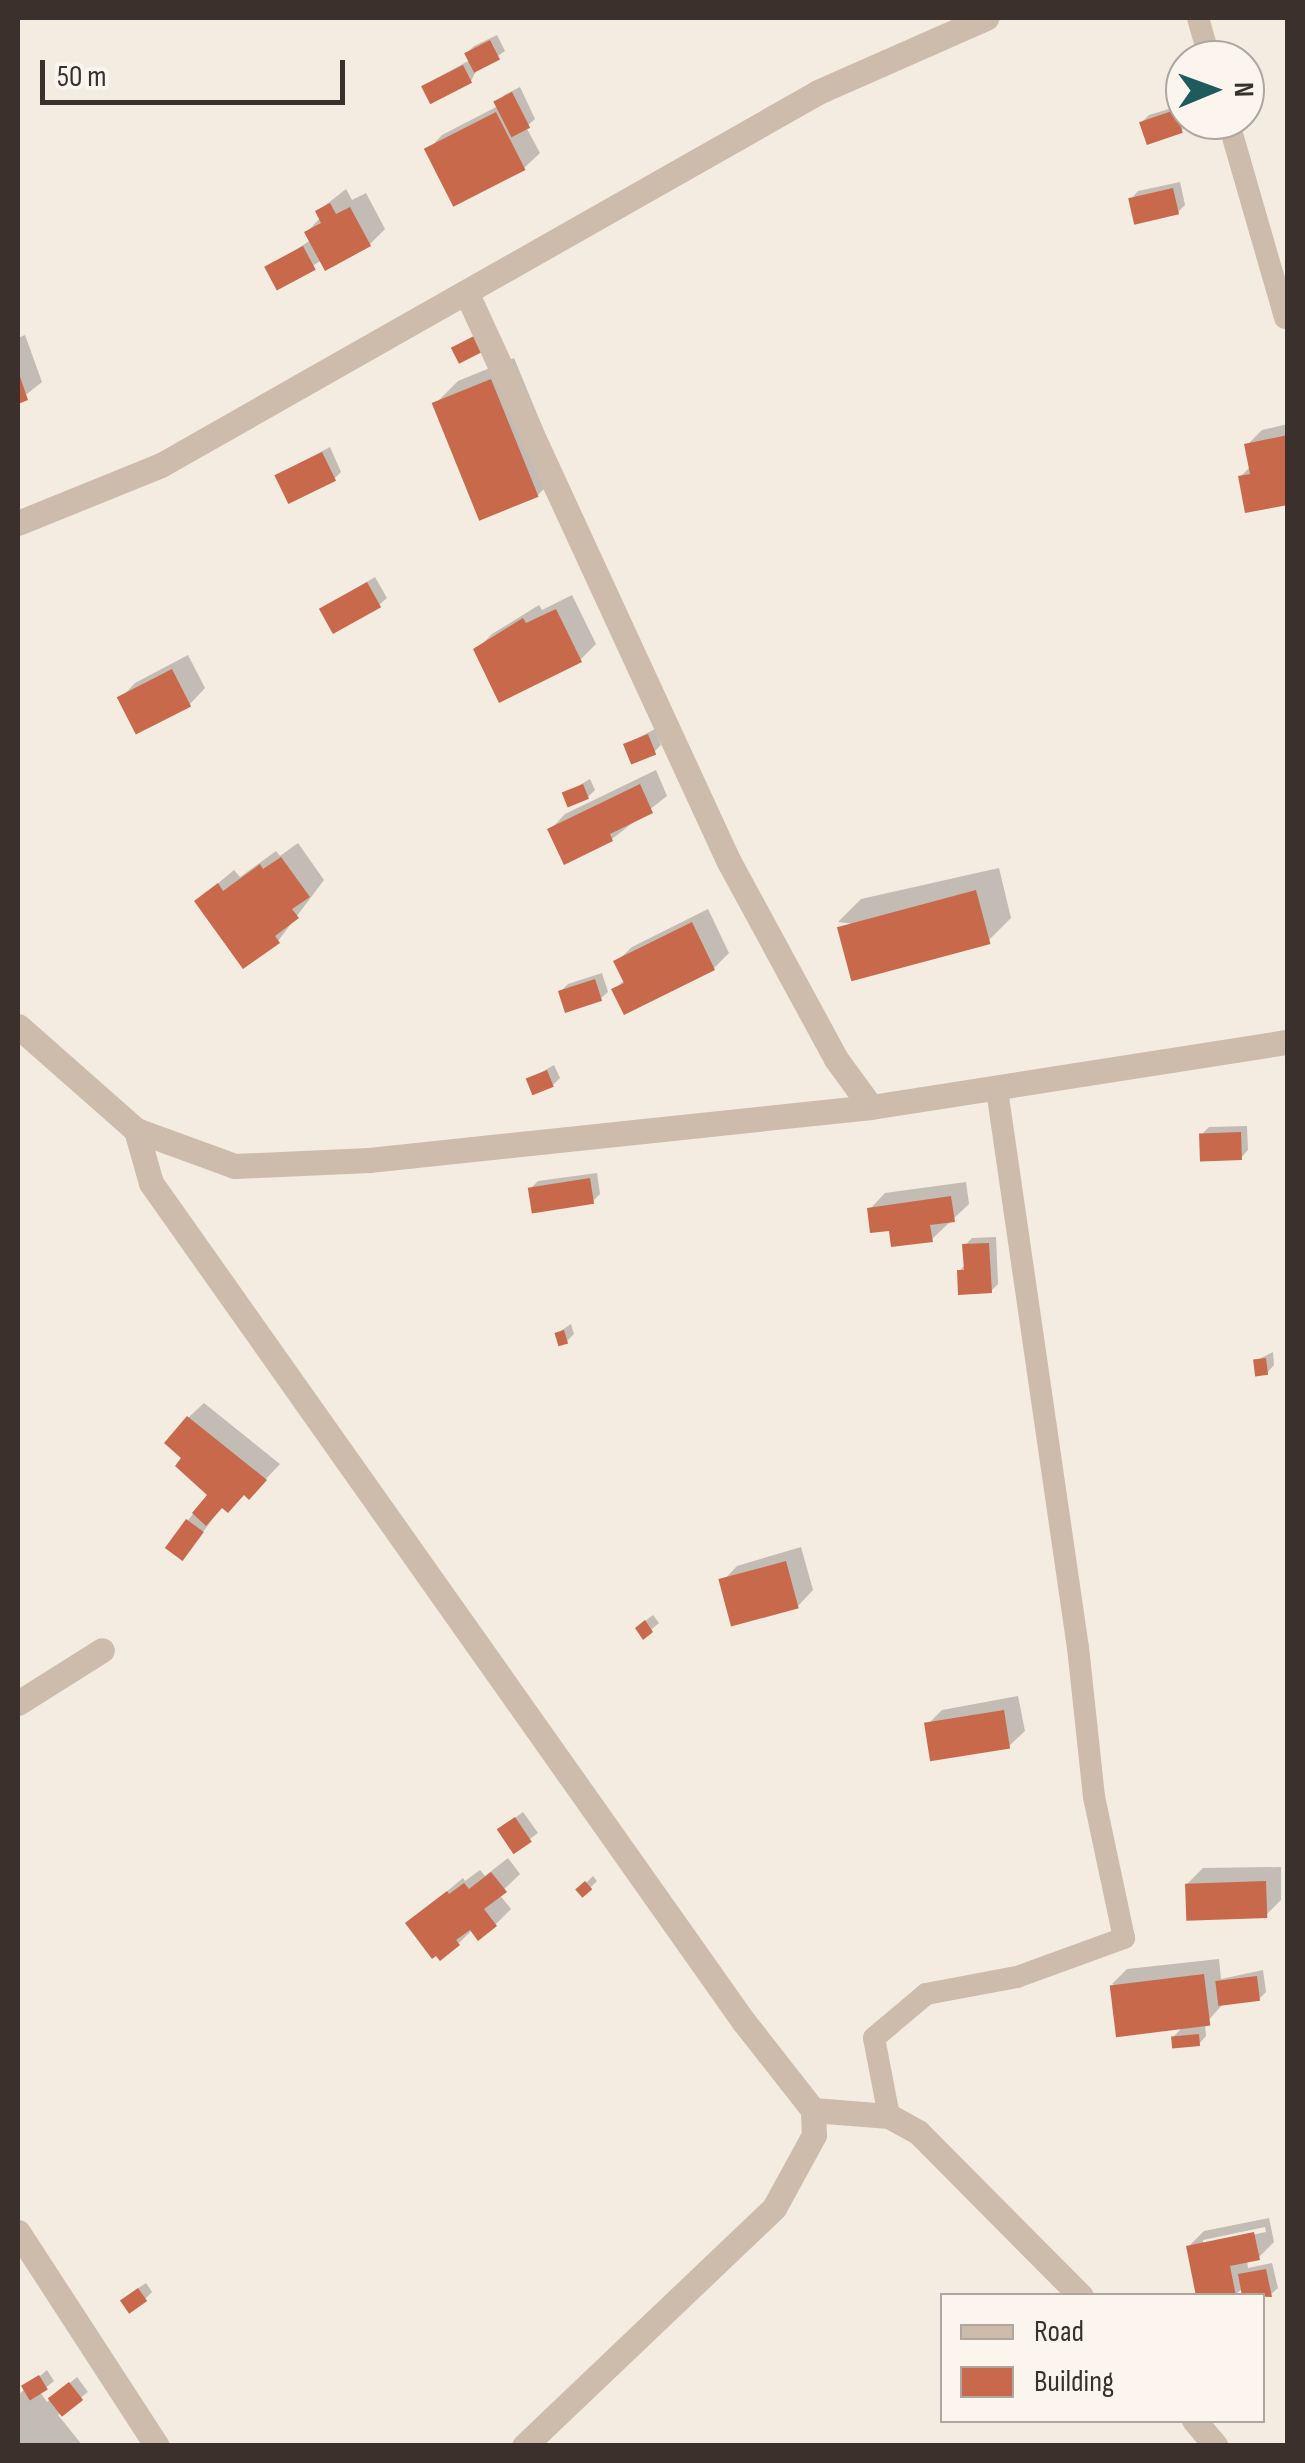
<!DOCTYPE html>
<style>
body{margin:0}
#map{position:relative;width:1305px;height:2463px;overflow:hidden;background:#f4ebe1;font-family:"Sofia Sans Condensed",sans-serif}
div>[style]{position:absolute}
.shadow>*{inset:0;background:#0003}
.building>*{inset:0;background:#c8694b;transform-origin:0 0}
.service>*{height:22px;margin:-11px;padding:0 11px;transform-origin:11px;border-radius:11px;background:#cdbbac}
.minor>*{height:25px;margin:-12.5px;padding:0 12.5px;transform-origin:12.5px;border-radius:12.5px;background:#cdbbac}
.tertiary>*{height:25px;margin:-12.5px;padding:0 12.5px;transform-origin:12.5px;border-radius:12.5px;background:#cdbbac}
span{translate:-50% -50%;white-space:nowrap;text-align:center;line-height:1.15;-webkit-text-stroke:10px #fbf5ee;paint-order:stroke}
.frame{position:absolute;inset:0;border:20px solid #3b302b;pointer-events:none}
.legend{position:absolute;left:940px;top:2293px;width:325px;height:130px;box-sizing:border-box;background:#fbf5ee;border:2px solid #aea6a0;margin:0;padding:12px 18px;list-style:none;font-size:30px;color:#3b302b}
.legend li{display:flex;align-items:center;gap:20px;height:50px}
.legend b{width:50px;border:2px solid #aea6a0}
.north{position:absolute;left:1165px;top:40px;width:100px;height:100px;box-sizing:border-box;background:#fbf5ee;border:2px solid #aea6a0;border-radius:50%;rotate:89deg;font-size:28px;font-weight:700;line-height:40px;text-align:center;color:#3b302b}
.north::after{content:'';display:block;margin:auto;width:35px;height:45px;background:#1f5a5e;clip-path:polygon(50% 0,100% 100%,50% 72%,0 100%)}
.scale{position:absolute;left:40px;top:60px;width:305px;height:45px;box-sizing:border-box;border:5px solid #3b302b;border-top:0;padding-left:12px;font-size:30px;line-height:35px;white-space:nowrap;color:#3b302b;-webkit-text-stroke:8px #fbf5ee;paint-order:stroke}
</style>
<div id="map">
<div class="shadow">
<i style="clip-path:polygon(497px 35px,505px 51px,476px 71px,471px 81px,424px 85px,470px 60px,467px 53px,474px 46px)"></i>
<i style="clip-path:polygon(520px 87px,535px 119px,526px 127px,540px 153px,524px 168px,427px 151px,442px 135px,498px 106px,504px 95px)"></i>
<i style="clip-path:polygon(1182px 105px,1188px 123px,1181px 131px,1142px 122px,1149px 115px)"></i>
<i style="clip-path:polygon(1180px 182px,1185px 205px,1178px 212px,1131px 199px,1138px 191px)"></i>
<i style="clip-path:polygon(346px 189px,352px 200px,366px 193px,385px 229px,370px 244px,322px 260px,277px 288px,267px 268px,311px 240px,307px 232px,321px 217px,318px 211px)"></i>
<i style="clip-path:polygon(25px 335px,42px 382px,18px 401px,18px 338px)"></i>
<i style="clip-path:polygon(514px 358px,561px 472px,538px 495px,435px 404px,458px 381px)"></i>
<i style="clip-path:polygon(1288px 424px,1288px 502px,1241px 476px,1251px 466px,1247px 445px,1262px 430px)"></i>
<i style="clip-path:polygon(330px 447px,341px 472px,334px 479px,277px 475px)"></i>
<i style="clip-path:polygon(375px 577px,387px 598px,379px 605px,322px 609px)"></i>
<i style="clip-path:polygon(572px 595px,596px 644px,580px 660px,476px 650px,492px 634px,539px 605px,542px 610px)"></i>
<i style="clip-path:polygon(188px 655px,205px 688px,190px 704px,120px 699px,135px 683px)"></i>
<i style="clip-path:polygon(655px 729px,661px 745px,654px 752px,626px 744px)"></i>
<i style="clip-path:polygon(656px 770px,667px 796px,612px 839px,550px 830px,565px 814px)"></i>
<i style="clip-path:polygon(590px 779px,595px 790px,588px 797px,565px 794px)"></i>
<i style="clip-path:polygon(298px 843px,324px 880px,278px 941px,197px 901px,234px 870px,240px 877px,276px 851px,280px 856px)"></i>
<i style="clip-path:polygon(999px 868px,1011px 918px,988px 941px,838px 922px,861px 899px)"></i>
<i style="clip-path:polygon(708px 909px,729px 953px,714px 968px,614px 990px,625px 979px,616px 962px,632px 947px)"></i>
<i style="clip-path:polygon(602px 973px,608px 992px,600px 999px,561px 991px,568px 984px)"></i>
<i style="clip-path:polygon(554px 1065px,560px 1078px,553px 1085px,528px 1080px)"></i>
<i style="clip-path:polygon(1247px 1126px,1248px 1150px,1241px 1158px,1202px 1134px,1209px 1127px)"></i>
<i style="clip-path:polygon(597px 1173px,600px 1194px,593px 1201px,531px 1188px,538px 1181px)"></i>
<i style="clip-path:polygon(966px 1182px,969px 1204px,931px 1240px,891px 1228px,870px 1209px,885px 1193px)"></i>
<i style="clip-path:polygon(996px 1237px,998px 1284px,991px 1291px,959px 1271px,966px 1264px,965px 1245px,972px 1238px)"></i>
<i style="clip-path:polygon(571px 1324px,574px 1334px,567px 1341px,556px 1334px)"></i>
<i style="clip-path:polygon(1273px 1352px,1274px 1365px,1267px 1373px,1255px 1361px)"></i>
<i style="clip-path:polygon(204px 1403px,280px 1464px,264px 1481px,223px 1505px,189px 1551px,188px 1520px,210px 1494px,185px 1458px,188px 1418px)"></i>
<i style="clip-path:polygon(801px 1547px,813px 1590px,798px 1606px,722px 1582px,737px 1566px)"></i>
<i style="clip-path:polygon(653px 1615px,659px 1623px,644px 1636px,645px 1621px)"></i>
<i style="clip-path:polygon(1018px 1696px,1025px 1731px,1009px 1746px,927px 1725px,942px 1710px)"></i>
<i style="clip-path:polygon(523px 1812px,538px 1833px,515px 1850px,508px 1823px)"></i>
<i style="clip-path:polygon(508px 1858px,520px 1874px,499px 1894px,511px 1909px,495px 1925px,472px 1930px,459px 1943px,408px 1924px,463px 1878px,465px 1881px,480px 1870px,485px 1876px)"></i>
<i style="clip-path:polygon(1281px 1867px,1281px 1900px,1266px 1915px,1187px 1884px,1203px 1868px)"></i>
<i style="clip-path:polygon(593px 1876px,597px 1881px,590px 1888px,578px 1891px)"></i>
<i style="clip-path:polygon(1219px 1959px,1221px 1979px,1263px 1970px,1266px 1992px,1259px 1999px,1223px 2004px,1205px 2024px,1206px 2036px,1199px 2044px,1173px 2037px,1183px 2027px,1112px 1984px,1127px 1969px)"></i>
<i style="clip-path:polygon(evenodd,1269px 2218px,1274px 2242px,1258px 2258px,1247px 2260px,1248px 2268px,1272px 2263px,1278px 2288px,1270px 2295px,1243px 2288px,1235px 2295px,1188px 2247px,1204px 2231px,1269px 2218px,1265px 2227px,1266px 2232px,1203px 2245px,1203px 2240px,1265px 2227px)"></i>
<i style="clip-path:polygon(146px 2283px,152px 2292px,145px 2299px,131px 2293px)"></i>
<i style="clip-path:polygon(47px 2370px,54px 2381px,40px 2392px,47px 2402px,77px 2377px,88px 2392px,58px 2415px,83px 2446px,18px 2446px,18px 2395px)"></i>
</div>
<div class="building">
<i style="left:490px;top:40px;width:22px;height:29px;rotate:63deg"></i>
<i style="left:463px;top:65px;width:20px;height:47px;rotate:63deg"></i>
<i style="left:512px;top:92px;width:40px;height:21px;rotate:63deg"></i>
<i style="left:1175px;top:110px;width:24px;height:38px;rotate:71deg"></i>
<i style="left:496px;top:112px;width:65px;height:81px;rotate:63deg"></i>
<i style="left:1173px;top:188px;width:27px;height:46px;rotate:77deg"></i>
<i style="clip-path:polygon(330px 203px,336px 214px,350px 207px,371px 246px,325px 271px,304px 232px,321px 223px,315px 211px)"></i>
<i style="left:303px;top:246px;width:27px;height:44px;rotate:62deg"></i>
<i style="left:474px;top:336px;width:18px;height:26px;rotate:63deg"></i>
<i style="clip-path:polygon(18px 371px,28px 400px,18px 404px)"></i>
<i style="left:491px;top:379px;width:127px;height:64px;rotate:68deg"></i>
<i style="clip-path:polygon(1288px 435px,1288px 505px,1245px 513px,1238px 476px,1250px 474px,1244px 444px)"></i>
<i style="left:322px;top:452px;width:32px;height:53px;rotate:64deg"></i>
<i style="left:367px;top:582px;width:29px;height:55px;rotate:61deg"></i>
<i style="clip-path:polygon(556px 609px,582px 662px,499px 703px,473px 649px,523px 618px,526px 623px)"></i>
<i style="left:172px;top:669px;width:42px;height:62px;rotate:63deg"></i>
<i style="left:648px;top:734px;width:22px;height:27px;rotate:68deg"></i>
<i style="left:583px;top:784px;width:16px;height:23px;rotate:68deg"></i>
<i style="clip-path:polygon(640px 784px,653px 813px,610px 834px,613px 841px,564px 865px,547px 829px)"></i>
<i style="clip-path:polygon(281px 857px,310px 897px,292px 909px,299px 918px,275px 936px,280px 943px,243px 969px,194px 901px,218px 883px,223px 891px,260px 864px,263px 869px)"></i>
<i style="left:976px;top:890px;width:56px;height:144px;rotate:75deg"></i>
<i style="clip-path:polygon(692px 922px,715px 970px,624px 1015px,611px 989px,624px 983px,613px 961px)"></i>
<i style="left:595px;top:979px;width:23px;height:39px;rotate:72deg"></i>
<i style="left:547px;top:1070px;width:18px;height:23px;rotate:68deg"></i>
<i style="left:1241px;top:1132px;width:28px;height:42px;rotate:88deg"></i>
<i style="left:590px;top:1178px;width:26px;height:63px;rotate:81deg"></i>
<i style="clip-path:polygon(951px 1196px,955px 1222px,930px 1225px,933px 1242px,891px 1247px,889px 1231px,870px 1233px,867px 1208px)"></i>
<i style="clip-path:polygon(989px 1243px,992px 1293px,958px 1295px,957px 1270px,964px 1270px,962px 1244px)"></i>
<i style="left:564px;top:1330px;width:14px;height:10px;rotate:73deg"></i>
<i style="left:1266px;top:1358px;width:17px;height:13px;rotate:83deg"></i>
<i style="clip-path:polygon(187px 1416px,267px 1480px,249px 1500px,244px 1495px,228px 1513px,222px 1508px,206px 1526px,192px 1513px,207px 1495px,175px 1466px,181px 1458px,164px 1443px)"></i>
<i style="left:186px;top:1519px;width:22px;height:36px;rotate:36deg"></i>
<i style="left:786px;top:1561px;width:49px;height:70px;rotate:75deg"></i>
<i style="clip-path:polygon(645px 1620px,653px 1632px,643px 1640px,635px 1628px)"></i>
<i style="left:1004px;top:1710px;width:39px;height:81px;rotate:81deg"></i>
<i style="left:515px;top:1817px;width:30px;height:22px;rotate:56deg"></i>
<i style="clip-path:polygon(491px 1872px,507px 1892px,484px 1909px,497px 1926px,478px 1941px,470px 1930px,456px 1940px,460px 1945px,440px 1961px,436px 1956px,432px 1959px,405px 1923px,447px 1891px,449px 1894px,464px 1883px,469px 1889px)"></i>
<i style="left:585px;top:1881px;width:11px;height:13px;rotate:49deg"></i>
<i style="left:1266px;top:1881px;width:37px;height:81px;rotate:88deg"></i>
<i style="left:1204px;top:1974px;width:52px;height:95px;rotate:83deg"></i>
<i style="left:1257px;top:1976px;width:25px;height:42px;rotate:83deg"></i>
<i style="left:1199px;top:2034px;width:12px;height:28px;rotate:85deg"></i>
<i style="clip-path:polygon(1254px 2232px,1260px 2260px,1230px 2266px,1236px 2296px,1196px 2296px,1186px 2246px)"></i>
<i style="clip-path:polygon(1266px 2269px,1272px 2297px,1242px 2296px,1238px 2274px)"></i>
<i style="left:138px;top:2288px;width:16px;height:22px;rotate:55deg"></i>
<i style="left:39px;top:2375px;width:17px;height:21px;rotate:59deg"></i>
<i style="left:69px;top:2382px;width:23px;height:27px;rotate:52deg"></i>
</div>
<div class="service">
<i style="left:1198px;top:18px;width:44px;rotate:74.1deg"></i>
<i style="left:1228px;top:120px;width:206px;rotate:73.9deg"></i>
<i style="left:889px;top:2116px;width:79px;rotate:-100.9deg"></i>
<i style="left:874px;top:2038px;width:68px;rotate:-40.2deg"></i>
<i style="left:926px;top:1994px;width:93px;rotate:-10.6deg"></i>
<i style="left:1017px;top:1977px;width:114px;rotate:-20deg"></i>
<i style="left:1124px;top:1938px;width:144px;rotate:-102deg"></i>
<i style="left:1094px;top:1797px;width:150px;rotate:-96.1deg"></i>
<i style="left:1078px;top:1648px;width:564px;rotate:-98.26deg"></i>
</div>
<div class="minor">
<i style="left:467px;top:294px;width:623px;rotate:65.24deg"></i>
<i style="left:728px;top:860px;width:226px;rotate:61.5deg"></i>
<i style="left:836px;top:1059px;width:59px;rotate:53.9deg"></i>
<i style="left:18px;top:523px;width:154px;rotate:-22.1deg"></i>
<i style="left:161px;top:465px;width:755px;rotate:-29.58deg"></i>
<i style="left:818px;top:92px;width:184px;rotate:-23.8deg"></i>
<i style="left:136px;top:1130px;width:55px;rotate:74.2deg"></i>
<i style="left:151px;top:1183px;width:1027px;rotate:54.75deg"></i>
<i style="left:744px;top:2022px;width:112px;rotate:51.9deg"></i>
<i style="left:813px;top:2110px;width:25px;rotate:88deg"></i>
<i style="left:814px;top:2135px;width:83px;rotate:118.7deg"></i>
<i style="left:774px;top:2208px;width:345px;rotate:136.4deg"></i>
<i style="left:18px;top:1703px;width:99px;rotate:-32.2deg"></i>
<i style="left:813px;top:2110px;width:76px;rotate:4.5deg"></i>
<i style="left:889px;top:2116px;width:33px;rotate:29deg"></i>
<i style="left:918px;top:2132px;width:231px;rotate:45.2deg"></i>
<i style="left:18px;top:2232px;width:255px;rotate:57deg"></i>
<i style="left:1194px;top:2420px;width:34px;rotate:50deg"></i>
</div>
<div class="tertiary">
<i style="left:18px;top:1026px;width:157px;rotate:41.4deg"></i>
<i style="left:136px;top:1130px;width:105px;rotate:20deg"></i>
<i style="left:235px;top:1166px;width:134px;rotate:-2.6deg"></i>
<i style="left:369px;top:1160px;width:505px;rotate:-6.03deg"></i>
<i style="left:871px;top:1107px;width:422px;rotate:-8.9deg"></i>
</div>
<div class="frame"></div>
<ul class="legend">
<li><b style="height:12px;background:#cdbbac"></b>Road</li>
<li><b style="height:28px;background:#c8694b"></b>Building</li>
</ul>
<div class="north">N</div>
<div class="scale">50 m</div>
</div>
